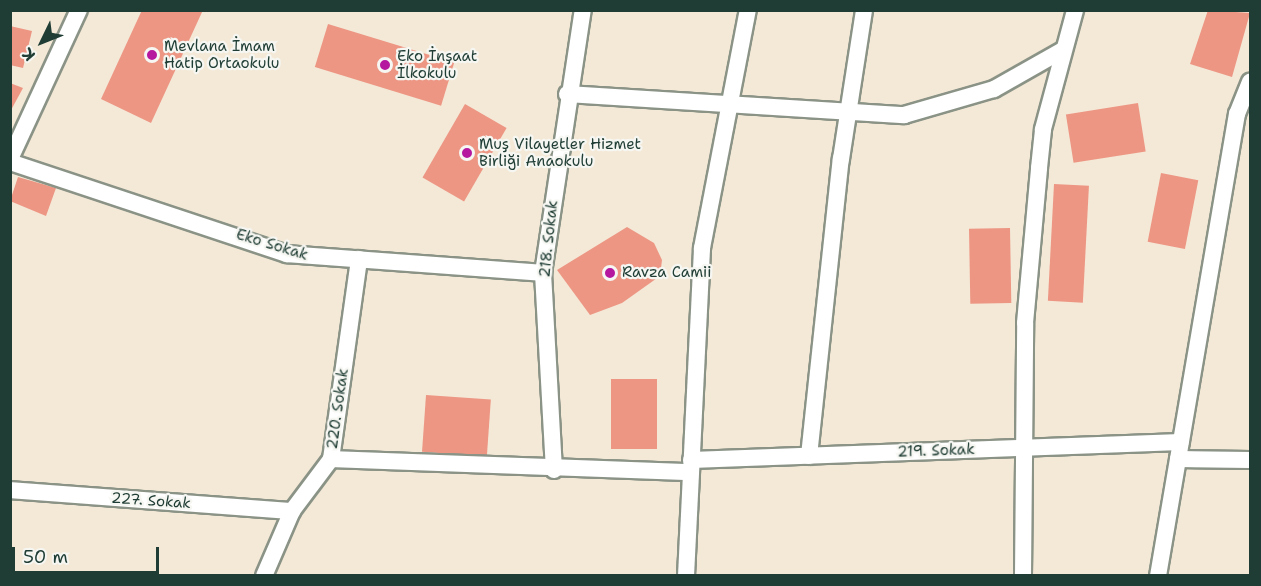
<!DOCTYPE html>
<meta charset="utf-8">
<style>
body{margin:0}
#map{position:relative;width:1261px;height:586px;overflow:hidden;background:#f4e9d7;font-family:"Shantell Sans",sans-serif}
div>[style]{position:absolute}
.building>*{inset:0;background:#ed9684;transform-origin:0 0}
.roads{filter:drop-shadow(2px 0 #8a9386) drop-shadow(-2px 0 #8a9386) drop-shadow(0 2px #8a9386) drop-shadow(0 -2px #8a9386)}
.street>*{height:16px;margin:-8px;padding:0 8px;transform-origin:8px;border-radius:8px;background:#fff}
.dots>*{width:16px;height:16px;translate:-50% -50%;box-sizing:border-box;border:3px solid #f6f6f2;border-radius:50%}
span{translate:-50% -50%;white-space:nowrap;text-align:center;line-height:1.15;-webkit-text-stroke:4.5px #f6f6f2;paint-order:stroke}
.poi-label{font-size:15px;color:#1f3d34}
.left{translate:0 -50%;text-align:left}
.street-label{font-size:15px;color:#1f3d34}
.frame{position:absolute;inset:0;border:12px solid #1f3d34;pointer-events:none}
.north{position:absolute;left:12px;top:12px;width:60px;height:60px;-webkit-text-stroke:4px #f6f6f2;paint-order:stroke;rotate:227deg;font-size:16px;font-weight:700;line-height:24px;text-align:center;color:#1f3d34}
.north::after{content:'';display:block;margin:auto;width:21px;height:27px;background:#1f3d34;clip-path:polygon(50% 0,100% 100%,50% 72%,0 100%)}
.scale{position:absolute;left:12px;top:547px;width:147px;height:27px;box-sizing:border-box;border:3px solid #1f3d34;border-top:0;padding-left:8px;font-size:18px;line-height:21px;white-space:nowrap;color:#1f3d34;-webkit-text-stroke:4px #f6f6f2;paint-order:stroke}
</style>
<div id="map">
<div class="building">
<i style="clip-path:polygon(142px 10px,203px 10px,151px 123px,101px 99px)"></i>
<i style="clip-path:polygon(1208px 10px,1250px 13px,1232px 77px,1190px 64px)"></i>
<i style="left:328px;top:24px;width:132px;height:45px;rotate:17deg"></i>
<i style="clip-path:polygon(10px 26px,32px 31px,23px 68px,10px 65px)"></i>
<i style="clip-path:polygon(10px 83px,23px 88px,10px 112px)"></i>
<i style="left:1138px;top:103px;width:49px;height:73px;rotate:81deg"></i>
<i style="left:465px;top:104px;width:48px;height:85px;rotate:30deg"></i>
<i style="left:1161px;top:173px;width:38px;height:70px;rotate:11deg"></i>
<i style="clip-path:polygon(18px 177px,56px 188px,46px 216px,10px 201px)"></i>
<i style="left:1054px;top:184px;width:35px;height:117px;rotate:3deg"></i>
<i style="clip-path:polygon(627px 227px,654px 243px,662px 260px,660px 276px,622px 303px,590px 315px,557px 270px)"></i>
<i style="left:1010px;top:228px;width:75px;height:41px;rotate:89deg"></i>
<i style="left:611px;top:379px;width:46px;height:70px"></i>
<i style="left:426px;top:395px;width:65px;height:57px;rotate:4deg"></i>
</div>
<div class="roads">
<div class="street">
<i style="left:567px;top:94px;width:338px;rotate:3.6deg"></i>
<i style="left:904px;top:115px;width:94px;rotate:-16.1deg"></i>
<i style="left:994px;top:89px;width:79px;rotate:-29.5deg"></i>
<i style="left:10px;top:159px;width:164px;rotate:-65.2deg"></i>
<i style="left:10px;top:162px;width:292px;rotate:18.4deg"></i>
<i style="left:287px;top:254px;width:257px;rotate:4.2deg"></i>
<i style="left:809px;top:456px;width:299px;rotate:-83.9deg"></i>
<i style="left:841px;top:159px;width:151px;rotate:-81.2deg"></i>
<i style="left:331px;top:459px;width:360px;rotate:2.1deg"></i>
<i style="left:1178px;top:459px;width:72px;rotate:0.8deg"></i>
<i style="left:691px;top:460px;width:490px;rotate:-2.1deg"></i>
<i style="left:554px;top:470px;width:197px;rotate:-93.2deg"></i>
<i style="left:543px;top:273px;width:266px;rotate:-81.4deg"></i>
<i style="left:10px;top:490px;width:283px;rotate:4.3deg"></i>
<i style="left:264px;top:576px;width:71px;rotate:-66.7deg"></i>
<i style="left:292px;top:511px;width:65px;rotate:-53.1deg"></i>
<i style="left:331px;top:459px;width:202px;rotate:-82deg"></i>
<i style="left:686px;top:576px;width:328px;rotate:-87.2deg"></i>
<i style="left:702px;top:248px;width:242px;rotate:-79.1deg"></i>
<i style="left:1023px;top:576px;width:253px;rotate:-89.5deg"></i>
<i style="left:1025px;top:323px;width:156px;rotate:-84.8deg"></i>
<i style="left:1039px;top:168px;width:39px;rotate:-84deg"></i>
<i style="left:1043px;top:129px;width:123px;rotate:-74.9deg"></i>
<i style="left:1158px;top:576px;width:469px;rotate:-80.3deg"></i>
<i style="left:1237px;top:114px;width:35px;rotate:-68deg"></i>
</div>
</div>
<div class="dots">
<i style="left:152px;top:55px;background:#b5179e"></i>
<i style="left:385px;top:65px;background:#b5179e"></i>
<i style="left:467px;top:153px;background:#b5179e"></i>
<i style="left:610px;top:273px;background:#b5179e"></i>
</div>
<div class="poi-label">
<span class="left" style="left:164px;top:55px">Mevlana İmam<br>Hatip Ortaokulu</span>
<span class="left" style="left:397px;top:65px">Eko İnşaat<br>İlkokulu</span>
<span class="left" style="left:479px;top:153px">Muş Vilayetler Hizmet<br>Birliği Anaokulu</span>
<span class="left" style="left:622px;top:273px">Ravza Camii</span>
</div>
<div class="street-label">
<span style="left:549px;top:239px;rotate:-84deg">218. Sokak</span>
<span style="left:272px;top:245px;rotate:17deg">Eko Sokak</span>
<span style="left:338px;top:409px;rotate:-82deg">220. Sokak</span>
<span style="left:936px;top:451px;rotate:-2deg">219. Sokak</span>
<span style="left:151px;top:501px;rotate:4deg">227. Sokak</span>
</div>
<div class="frame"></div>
<div class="north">K</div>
<div class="scale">50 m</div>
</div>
